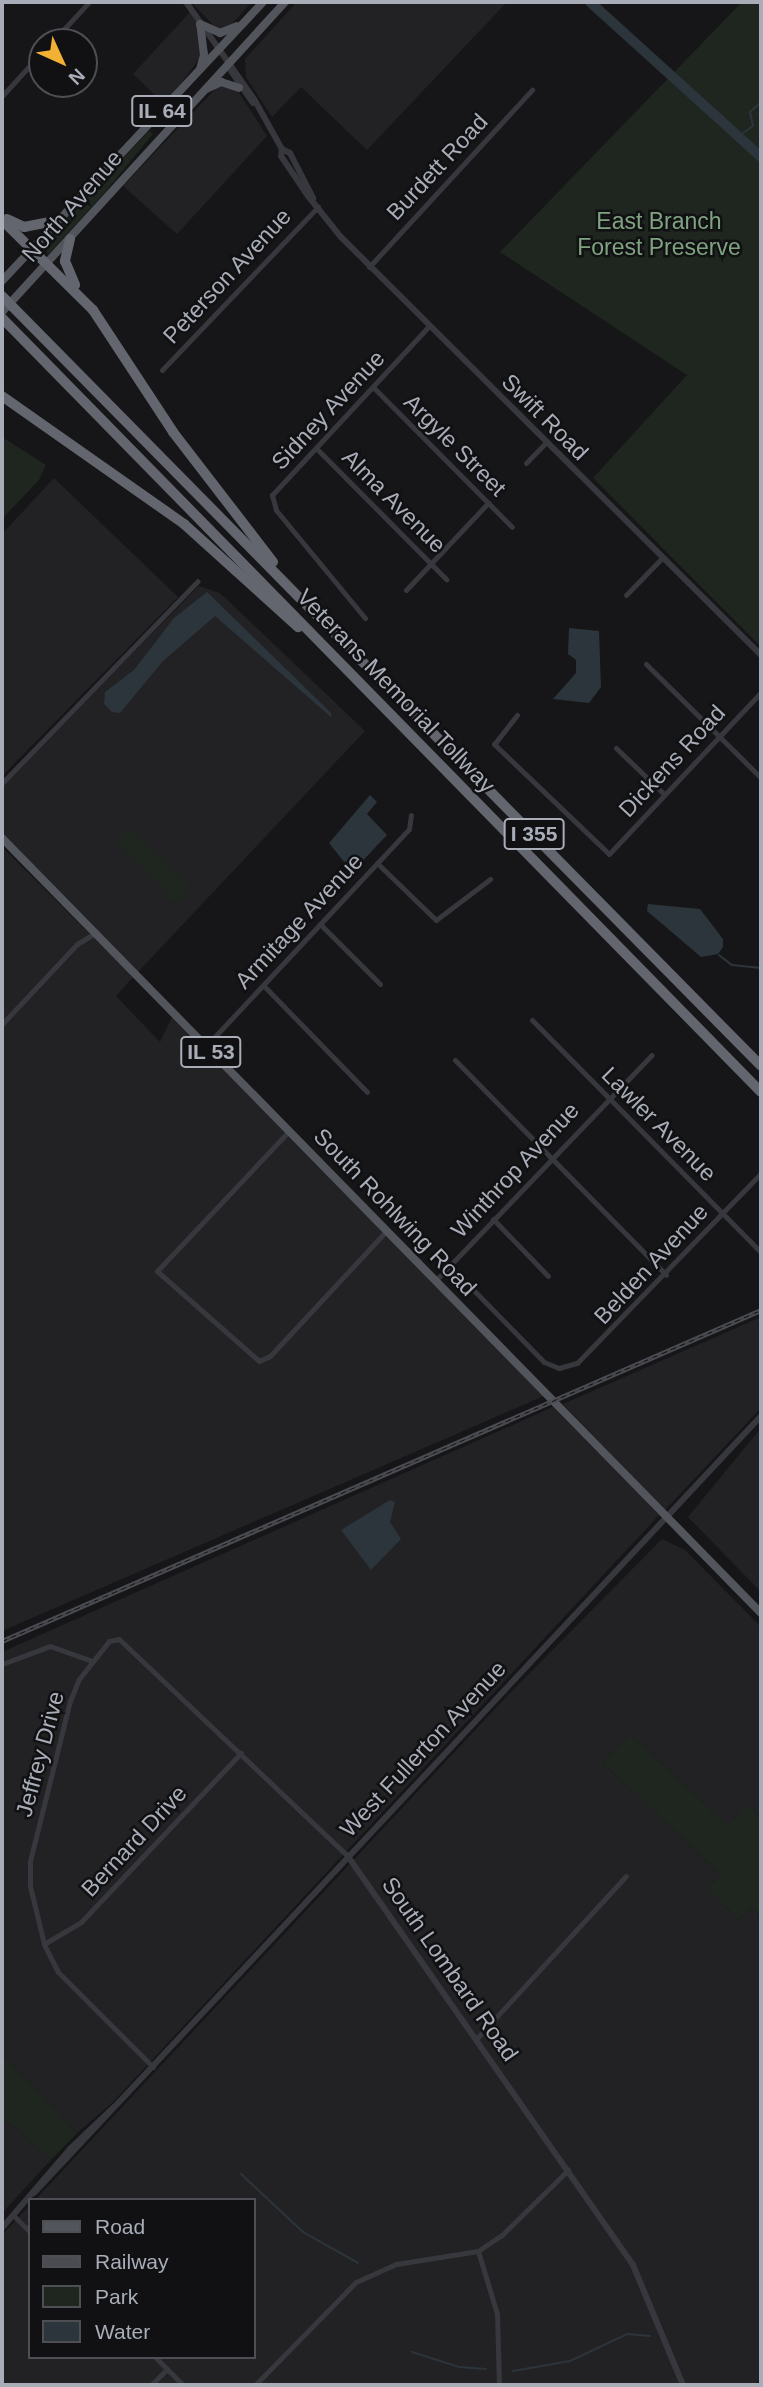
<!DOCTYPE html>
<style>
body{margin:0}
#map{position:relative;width:763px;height:2387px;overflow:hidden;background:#161618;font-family:Arial,sans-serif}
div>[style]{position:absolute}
.built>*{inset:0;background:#222225}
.green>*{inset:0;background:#1e261f}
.water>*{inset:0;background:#2c353c}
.stream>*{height:2px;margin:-1px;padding:0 1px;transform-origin:1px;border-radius:1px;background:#2c353c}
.river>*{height:10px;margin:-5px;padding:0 5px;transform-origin:5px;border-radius:5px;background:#2c353c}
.minor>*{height:5px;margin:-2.5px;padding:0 2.5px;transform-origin:2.5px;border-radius:2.5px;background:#37383d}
.tertiary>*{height:6px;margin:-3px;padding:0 3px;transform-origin:3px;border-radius:3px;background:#37383d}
.primary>*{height:8px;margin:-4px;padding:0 4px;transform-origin:4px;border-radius:4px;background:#53555c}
.motorway>*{height:10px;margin:-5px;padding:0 5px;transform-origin:5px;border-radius:5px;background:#63666e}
.rail>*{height:4.5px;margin-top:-2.25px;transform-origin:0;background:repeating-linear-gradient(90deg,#111113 0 5px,#4a4c52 0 10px);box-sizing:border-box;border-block:2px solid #4a4c52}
span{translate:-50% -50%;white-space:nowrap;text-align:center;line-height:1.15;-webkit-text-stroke:5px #111113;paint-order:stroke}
.shield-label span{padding:2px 5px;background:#111113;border:2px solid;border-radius:5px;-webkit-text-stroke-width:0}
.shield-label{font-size:21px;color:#a8adb8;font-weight:700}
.street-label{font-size:23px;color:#a8adb8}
.park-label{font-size:23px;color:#7fa381}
.frame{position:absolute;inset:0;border:4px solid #a8adb8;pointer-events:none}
.legend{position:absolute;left:28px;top:2198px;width:228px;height:161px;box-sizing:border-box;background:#111113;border:2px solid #4d4f55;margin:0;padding:9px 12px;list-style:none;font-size:21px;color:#a8adb8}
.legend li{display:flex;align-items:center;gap:14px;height:35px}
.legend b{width:35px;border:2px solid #4d4f55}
.north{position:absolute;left:28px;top:28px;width:70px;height:70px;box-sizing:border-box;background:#111113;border:2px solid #4d4f55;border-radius:50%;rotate:135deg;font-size:19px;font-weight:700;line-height:28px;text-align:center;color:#a8adb8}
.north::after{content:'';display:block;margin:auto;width:24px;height:32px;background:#f2b134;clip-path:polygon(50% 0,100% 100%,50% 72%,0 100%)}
</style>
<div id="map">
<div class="built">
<i style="clip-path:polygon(191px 2px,252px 2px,229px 27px,218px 30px)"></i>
<i style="clip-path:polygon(297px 2px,507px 2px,367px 150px,301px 87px,272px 117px,246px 77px,245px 59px)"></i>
<i style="clip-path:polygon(190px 12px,199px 27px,202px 55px,165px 105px,133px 74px)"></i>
<i style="clip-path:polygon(218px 86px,231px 86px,239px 93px,267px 136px,177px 234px,123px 186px)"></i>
<i style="clip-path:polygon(54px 478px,178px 597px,2px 776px,2px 534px)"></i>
<i style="clip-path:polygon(199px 586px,220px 593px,365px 731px,138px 972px,2px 833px,2px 785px)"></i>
<i style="clip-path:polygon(2px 847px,133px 977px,116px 996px,160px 1042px,172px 1017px,544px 1396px,2px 1631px)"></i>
<i style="clip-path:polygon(761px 1317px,761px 1408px,665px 1510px,563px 1404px)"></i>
<i style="clip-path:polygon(553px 1407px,659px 1515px,113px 2102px,77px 2133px,2px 2054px,2px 1652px)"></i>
<i style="clip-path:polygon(761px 1428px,761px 1592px,688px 1517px)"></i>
<i style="clip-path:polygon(662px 1539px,685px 1550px,761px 1627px,761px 1817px,747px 1804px,727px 1825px,630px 1734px,603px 1763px,721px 1874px,707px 1889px,739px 1920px,752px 1907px,761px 1916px,761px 2378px,754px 2385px,2px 2385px,2px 2235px,30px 2205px,30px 2357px,254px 2357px,254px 2200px,35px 2200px,509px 1694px)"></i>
<i style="clip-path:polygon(8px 2121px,51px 2160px,2px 2213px,2px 2127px)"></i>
</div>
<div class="green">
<i style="clip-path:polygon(742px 2px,761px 2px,761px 647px,593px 478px,687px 375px,500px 252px)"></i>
<i style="clip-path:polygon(149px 131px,153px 134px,106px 191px,48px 255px,44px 242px)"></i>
<i style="clip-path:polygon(2px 437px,46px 465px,39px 480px,2px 519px)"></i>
<i style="clip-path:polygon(130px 829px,186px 881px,189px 888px,184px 897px,174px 902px,166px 897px,168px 893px,116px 843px)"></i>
<i style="clip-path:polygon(630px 1734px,727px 1825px,747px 1804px,761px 1817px,761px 1916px,752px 1907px,739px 1920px,707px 1889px,721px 1874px,603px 1763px)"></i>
<i style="clip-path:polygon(2px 2054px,77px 2133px,51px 2160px,8px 2121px,2px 2127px)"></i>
</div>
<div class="water">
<i style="clip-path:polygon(207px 592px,331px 713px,331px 717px,215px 616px,163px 661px,120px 713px,112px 712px,104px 704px,105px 692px,134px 670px,174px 618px)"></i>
<i style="clip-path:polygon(569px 628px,599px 631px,601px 687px,589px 703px,553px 699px,576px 673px,576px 660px,568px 654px)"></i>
<i style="clip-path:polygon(370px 795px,377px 802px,367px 814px,387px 835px,352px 872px,329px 843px)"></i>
<i style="clip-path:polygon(648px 904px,700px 909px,723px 939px,723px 947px,718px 954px,701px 957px,647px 911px)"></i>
<i style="clip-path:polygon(390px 1500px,395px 1502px,390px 1522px,401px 1539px,371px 1570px,341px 1530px)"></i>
</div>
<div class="stream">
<i style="left:739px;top:136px;width:17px;rotate:-36deg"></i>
<i style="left:753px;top:126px;width:14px;rotate:-102deg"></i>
<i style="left:750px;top:112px;width:15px;rotate:-42deg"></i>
<i style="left:719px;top:955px;width:16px;rotate:38deg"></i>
<i style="left:732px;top:965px;width:29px;rotate:6deg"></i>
<i style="left:241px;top:2174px;width:85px;rotate:43.1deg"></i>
<i style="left:303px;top:2232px;width:63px;rotate:29.4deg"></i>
<i style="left:412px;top:2352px;width:49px;rotate:17.7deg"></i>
<i style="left:459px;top:2367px;width:27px;rotate:4deg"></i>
<i style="left:513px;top:2371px;width:58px;rotate:-10deg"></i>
<i style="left:570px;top:2361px;width:63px;rotate:-25.3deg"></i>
<i style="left:627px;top:2334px;width:23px;rotate:5deg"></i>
</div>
<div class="river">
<i style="left:590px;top:2px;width:231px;rotate:42.2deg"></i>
</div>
<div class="minor">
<i style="left:52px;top:42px;width:54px;rotate:-47.2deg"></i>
<i style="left:2px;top:96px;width:59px;rotate:-47.7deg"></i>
<i style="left:369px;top:267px;width:241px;rotate:-47.4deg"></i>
<i style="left:162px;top:370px;width:226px;rotate:-46.3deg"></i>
<i style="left:373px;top:387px;width:197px;rotate:45.2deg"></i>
<i style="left:316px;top:448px;width:185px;rotate:45.2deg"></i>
<i style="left:526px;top:463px;width:29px;rotate:-46deg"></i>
<i style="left:406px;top:590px;width:120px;rotate:-46.7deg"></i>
<i style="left:626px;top:595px;width:53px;rotate:-45.8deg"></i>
<i style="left:365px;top:618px;width:140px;rotate:-129.5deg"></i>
<i style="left:276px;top:510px;width:16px;rotate:-105deg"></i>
<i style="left:272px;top:495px;width:231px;rotate:-47.1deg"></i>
<i style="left:646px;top:664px;width:162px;rotate:44.7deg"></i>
<i style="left:517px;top:715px;width:37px;rotate:128deg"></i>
<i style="left:494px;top:744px;width:159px;rotate:43.7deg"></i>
<i style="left:609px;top:854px;width:222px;rotate:-46.8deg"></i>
<i style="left:616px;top:748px;width:66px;rotate:43.8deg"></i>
<i style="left:2px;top:783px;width:281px;rotate:-45.9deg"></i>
<i style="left:377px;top:863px;width:82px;rotate:44deg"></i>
<i style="left:436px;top:920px;width:68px;rotate:-37.2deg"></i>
<i style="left:320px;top:924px;width:85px;rotate:45deg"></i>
<i style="left:263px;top:985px;width:149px;rotate:45.8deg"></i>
<i style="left:532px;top:1020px;width:326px;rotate:45.4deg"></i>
<i style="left:2px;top:1024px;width:110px;rotate:-46.8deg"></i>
<i style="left:77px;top:944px;width:21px;rotate:-31deg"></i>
<i style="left:206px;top:1046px;width:297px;rotate:-46.9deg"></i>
<i style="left:409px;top:829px;width:14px;rotate:-82deg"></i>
<i style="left:455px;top:1060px;width:301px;rotate:45.5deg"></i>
<i style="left:289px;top:1131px;width:192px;rotate:133.3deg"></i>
<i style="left:157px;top:1271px;width:136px;rotate:41.4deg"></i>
<i style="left:259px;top:1361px;width:12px;rotate:-24deg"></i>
<i style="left:270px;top:1356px;width:171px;rotate:-47.1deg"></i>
<i style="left:493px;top:1219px;width:79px;rotate:46deg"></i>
<i style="left:450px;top:1266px;width:134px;rotate:45.6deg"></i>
<i style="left:544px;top:1362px;width:16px;rotate:22deg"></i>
<i style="left:559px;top:1368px;width:19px;rotate:-16deg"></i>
<i style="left:577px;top:1363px;width:264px;rotate:-45.9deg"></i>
<i style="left:435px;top:1281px;width:313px;rotate:-46.2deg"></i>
<i style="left:2px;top:1664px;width:51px;rotate:-20.6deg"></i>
<i style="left:50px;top:1646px;width:45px;rotate:19.7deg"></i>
<i style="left:44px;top:1944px;width:43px;rotate:-30.7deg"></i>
<i style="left:81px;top:1922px;width:233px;rotate:-46.6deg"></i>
<i style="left:477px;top:2038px;width:220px;rotate:-47.4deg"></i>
<i style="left:153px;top:2067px;width:134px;rotate:-135deg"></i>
<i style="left:58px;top:1972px;width:31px;rotate:-117deg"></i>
<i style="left:44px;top:1944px;width:60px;rotate:-103.6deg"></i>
<i style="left:30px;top:1886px;width:25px;rotate:-90deg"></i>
<i style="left:30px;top:1861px;width:165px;rotate:-76deg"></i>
<i style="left:70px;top:1701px;width:24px;rotate:-68deg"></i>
<i style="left:79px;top:1679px;width:48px;rotate:-51.7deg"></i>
<i style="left:109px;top:1641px;width:10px;rotate:-11deg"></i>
<i style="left:119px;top:1639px;width:314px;rotate:43.5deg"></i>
<i style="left:14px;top:2216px;width:23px;rotate:45deg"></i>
<i style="left:478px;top:2251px;width:66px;rotate:73.2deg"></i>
<i style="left:497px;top:2314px;width:71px;rotate:88.4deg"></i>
<i style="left:155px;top:2357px;width:40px;rotate:45deg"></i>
<i style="left:151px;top:2385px;width:23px;rotate:-45deg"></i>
<i style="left:255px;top:2385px;width:144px;rotate:-45.6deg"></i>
<i style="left:356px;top:2282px;width:44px;rotate:-24.2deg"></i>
<i style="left:396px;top:2264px;width:83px;rotate:-9deg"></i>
<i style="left:478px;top:2251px;width:29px;rotate:-34deg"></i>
<i style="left:502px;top:2235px;width:93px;rotate:-44.6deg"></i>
</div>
<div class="tertiary">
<i style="left:186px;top:2px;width:118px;rotate:55deg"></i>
<i style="left:254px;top:99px;width:57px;rotate:60.8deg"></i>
<i style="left:282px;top:149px;width:7px;rotate:98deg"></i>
<i style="left:281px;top:156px;width:48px;rotate:56deg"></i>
<i style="left:308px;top:196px;width:53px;rotate:51.2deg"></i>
<i style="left:341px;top:237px;width:593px;rotate:44.86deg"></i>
<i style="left:227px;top:65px;width:46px;rotate:55.6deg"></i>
<i style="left:282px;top:149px;width:9px;rotate:27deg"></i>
<i style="left:290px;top:153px;width:51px;rotate:62.9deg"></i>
<i style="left:347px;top:1855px;width:500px;rotate:55.1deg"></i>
<i style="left:633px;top:2265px;width:130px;rotate:67.4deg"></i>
<i style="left:34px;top:2193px;width:1064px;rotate:-46.9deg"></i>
<i style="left:2px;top:2228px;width:104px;rotate:-49.3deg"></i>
<i style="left:70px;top:2149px;width:61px;rotate:-43.7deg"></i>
</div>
<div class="primary">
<i style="left:200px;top:24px;width:22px;rotate:24deg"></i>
<i style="left:220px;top:33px;width:18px;rotate:-22deg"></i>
<i style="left:200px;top:69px;width:15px;rotate:-74deg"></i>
<i style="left:204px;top:55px;width:31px;rotate:-97deg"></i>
<i style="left:206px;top:89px;width:17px;rotate:-25deg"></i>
<i style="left:221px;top:82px;width:19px;rotate:18deg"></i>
<i style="left:2px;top:281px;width:382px;rotate:-46.9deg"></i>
<i style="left:2px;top:312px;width:420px;rotate:-47.6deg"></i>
<i style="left:2px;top:838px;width:1085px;rotate:45.6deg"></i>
</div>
<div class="motorway">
<i style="left:7px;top:219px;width:19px;rotate:25deg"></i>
<i style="left:24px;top:227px;width:33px;rotate:-11deg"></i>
<i style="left:2px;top:220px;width:128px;rotate:44.7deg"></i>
<i style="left:93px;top:310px;width:146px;rotate:56.7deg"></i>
<i style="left:173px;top:432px;width:164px;rotate:52.4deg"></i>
<i style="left:70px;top:239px;width:23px;rotate:103deg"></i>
<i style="left:65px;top:261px;width:26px;rotate:67deg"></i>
<i style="left:2px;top:296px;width:1081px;rotate:45.41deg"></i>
<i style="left:2px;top:318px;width:1084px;rotate:45.56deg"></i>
<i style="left:2px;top:396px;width:223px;rotate:35.1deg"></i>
<i style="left:184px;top:524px;width:154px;rotate:42.1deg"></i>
</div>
<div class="rail">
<i style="left:2px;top:1641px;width:828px;rotate:-23.56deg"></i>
</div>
<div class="shield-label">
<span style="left:162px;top:111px">IL 64</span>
<span style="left:534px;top:834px">I 355</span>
<span style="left:211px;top:1052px">IL 53</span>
</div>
<div class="street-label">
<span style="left:437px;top:167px;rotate:-47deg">Burdett Road</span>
<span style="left:72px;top:206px;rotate:-49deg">North Avenue</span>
<span style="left:227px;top:276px;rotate:-47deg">Peterson Avenue</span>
<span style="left:328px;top:410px;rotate:-47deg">Sidney Avenue</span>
<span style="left:545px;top:417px;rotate:45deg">Swift Road</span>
<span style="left:455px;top:445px;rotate:45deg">Argyle Street</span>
<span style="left:394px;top:501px;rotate:45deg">Alma Avenue</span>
<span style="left:396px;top:691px;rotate:46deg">Veterans Memorial Tollway</span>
<span style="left:672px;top:761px;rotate:-47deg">Dickens Road</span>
<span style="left:299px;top:921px;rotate:-47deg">Armitage Avenue</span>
<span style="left:659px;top:1124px;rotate:45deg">Lawler Avenue</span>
<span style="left:515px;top:1170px;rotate:-47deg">Winthrop Avenue</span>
<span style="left:395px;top:1212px;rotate:46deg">South Rohlwing Road</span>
<span style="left:651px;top:1264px;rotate:-47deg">Belden Avenue</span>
<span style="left:423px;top:1749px;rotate:-47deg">West Fullerton Avenue</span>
<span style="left:40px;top:1754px;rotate:-75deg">Jeffrey Drive</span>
<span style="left:134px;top:1841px;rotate:-47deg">Bernard Drive</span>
<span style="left:450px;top:1969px;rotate:55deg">South Lombard Road</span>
</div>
<div class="park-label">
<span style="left:659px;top:234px">East Branch<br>Forest Preserve</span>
</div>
<div class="frame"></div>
<ul class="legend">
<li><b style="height:9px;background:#53555c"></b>Road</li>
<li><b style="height:9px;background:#4a4c52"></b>Railway</li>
<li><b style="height:19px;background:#1e261f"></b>Park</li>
<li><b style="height:19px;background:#2c353c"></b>Water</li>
</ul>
<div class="north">N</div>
</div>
